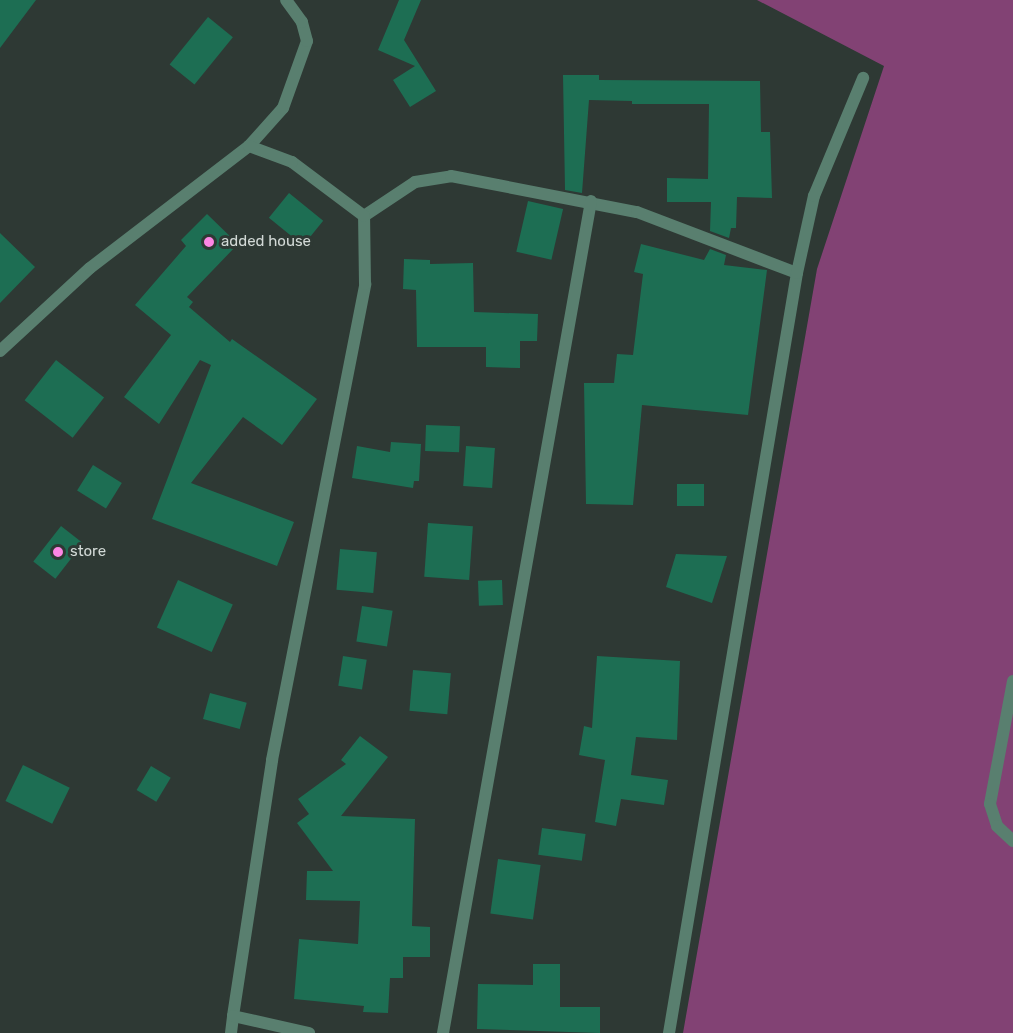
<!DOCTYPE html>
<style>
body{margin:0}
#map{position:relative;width:1013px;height:1033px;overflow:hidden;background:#2e3934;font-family:Rubik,sans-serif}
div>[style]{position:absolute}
.forest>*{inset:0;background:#824274}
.building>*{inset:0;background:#1d6e53;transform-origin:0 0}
.minor>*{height:12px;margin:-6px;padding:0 6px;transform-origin:6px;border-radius:6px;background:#597f6f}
.dots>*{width:16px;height:16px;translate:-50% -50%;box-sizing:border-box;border:3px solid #2e3934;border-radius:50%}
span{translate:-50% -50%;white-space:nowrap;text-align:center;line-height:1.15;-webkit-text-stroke:6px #2e3934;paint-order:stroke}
.poi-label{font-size:15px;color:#d2d9d6}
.left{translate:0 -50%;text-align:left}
</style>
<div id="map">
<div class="forest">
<i style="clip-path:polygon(757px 0,1013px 0,1013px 1033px,683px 1033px,817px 269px,884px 66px)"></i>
</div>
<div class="building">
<i style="clip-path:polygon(0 0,36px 0,0 48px)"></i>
<i style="clip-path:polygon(399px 0,421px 0,404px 40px,436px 91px,410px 107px,393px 80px,415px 66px,378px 50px)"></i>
<i style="left:208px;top:17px;width:32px;height:61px;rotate:39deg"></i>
<i style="clip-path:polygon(563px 75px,599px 75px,599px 80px,760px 81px,761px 132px,770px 132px,772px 198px,737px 197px,736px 228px,731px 228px,729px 238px,710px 231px,711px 202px,667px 202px,667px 178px,708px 179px,709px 104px,632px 104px,632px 101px,589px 100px,582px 193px,565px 190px)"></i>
<i style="left:289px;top:193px;width:44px;height:32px;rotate:39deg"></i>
<i style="left:528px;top:201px;width:36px;height:52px;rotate:13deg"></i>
<i style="clip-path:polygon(207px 214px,238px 244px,187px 297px,193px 302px,189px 307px,230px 342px,232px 339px,317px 399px,282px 445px,243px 417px,191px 483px,294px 522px,277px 566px,152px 519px,211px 365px,200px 360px,159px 424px,124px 397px,171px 335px,135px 305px,186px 246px,181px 240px)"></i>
<i style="clip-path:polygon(0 233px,35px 267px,0 303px)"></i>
<i style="clip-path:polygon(641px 244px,704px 260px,710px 249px,726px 255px,724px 265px,767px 270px,748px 415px,642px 405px,633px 505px,586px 504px,584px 383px,614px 383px,617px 354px,633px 355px,643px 274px,634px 272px)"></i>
<i style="clip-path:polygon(404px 259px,430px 260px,430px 264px,473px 263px,474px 312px,538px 314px,537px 341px,520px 341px,520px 368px,486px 367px,486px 347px,417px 347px,416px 290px,403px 289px)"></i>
<i style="left:56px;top:360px;width:61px;height:51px;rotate:38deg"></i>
<i style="left:426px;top:425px;width:34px;height:26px;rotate:2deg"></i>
<i style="clip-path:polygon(391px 442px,421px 444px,419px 481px,414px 481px,413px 488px,352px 478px,357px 446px,390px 452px)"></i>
<i style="left:466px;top:446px;width:29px;height:40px;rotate:4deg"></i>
<i style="left:93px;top:465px;width:34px;height:30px;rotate:32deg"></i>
<i style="left:677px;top:484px;width:27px;height:22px"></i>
<i style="left:428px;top:523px;width:45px;height:54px;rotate:4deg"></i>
<i style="left:61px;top:526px;width:28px;height:45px;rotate:38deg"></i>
<i style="left:340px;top:549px;width:37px;height:41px;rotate:5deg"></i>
<i style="clip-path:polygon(676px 554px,727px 556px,712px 603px,666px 587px)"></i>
<i style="left:178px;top:580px;width:60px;height:52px;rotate:24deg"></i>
<i style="left:502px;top:580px;width:25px;height:24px;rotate:88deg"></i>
<i style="left:362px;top:606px;width:31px;height:36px;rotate:9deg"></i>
<i style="left:343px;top:656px;width:24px;height:30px;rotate:9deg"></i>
<i style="clip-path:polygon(597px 656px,680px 661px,677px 740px,636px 737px,631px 775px,668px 780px,664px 805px,621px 799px,616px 826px,595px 822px,605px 760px,579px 755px,584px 726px,592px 728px)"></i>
<i style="left:413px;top:670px;width:38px;height:41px;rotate:5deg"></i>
<i style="left:210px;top:693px;width:38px;height:27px;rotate:15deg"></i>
<i style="clip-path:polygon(360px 736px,388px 757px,341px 816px,415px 819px,412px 926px,430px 927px,430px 957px,403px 957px,403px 978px,390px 978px,388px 1013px,363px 1012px,364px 1006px,294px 999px,299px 939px,358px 944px,360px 901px,306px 900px,307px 871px,333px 871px,297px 823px,309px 814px,298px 799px,346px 764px,341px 760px)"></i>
<i style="left:23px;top:765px;width:52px;height:40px;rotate:26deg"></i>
<i style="left:151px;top:766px;width:23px;height:28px;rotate:31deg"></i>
<i style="left:542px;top:828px;width:44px;height:27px;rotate:8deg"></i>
<i style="left:498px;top:859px;width:43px;height:55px;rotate:8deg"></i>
<i style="clip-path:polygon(533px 964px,560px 964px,560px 1007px,600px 1007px,600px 1033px,477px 1029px,478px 984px,533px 985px)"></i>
</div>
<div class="minor">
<i style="left:364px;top:216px;width:61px;rotate:-33.7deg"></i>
<i style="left:415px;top:182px;width:36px;rotate:-9deg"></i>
<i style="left:451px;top:176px;width:189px;rotate:11deg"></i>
<i style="left:637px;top:212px;width:171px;rotate:20.9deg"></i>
<i style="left:0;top:351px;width:122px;rotate:-42.7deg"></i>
<i style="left:90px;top:268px;width:200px;rotate:-37.5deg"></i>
<i style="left:249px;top:146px;width:51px;rotate:-48.2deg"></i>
<i style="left:283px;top:108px;width:71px;rotate:-70.3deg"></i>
<i style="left:307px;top:41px;width:20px;rotate:-105deg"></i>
<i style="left:302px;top:22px;width:27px;rotate:-126deg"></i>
<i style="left:1013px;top:681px;width:125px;rotate:100.6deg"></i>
<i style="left:990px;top:804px;width:23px;rotate:72deg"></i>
<i style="left:997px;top:826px;width:22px;rotate:43deg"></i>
<i style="left:233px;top:1016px;width:259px;rotate:-81.3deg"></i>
<i style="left:272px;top:760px;width:485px;rotate:-78.9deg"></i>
<i style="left:365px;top:284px;width:68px;rotate:-90.8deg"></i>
<i style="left:364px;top:216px;width:90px;rotate:-143.1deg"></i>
<i style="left:292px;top:162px;width:46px;rotate:-159.6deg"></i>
<i style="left:231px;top:1033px;width:17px;rotate:-83deg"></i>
<i style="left:233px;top:1016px;width:78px;rotate:12.6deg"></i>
<i style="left:443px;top:1033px;width:845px;rotate:-79.91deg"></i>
<i style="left:669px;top:1033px;width:771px;rotate:-80.44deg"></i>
<i style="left:797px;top:273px;width:79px;rotate:-77.6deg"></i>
<i style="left:814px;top:196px;width:128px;rotate:-67.4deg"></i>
</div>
<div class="dots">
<i style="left:209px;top:242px;background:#fc86e4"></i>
<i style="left:58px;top:552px;background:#fc86e4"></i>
</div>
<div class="poi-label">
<span class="left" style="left:221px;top:242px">added house</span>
<span class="left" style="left:70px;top:552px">store</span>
</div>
</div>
